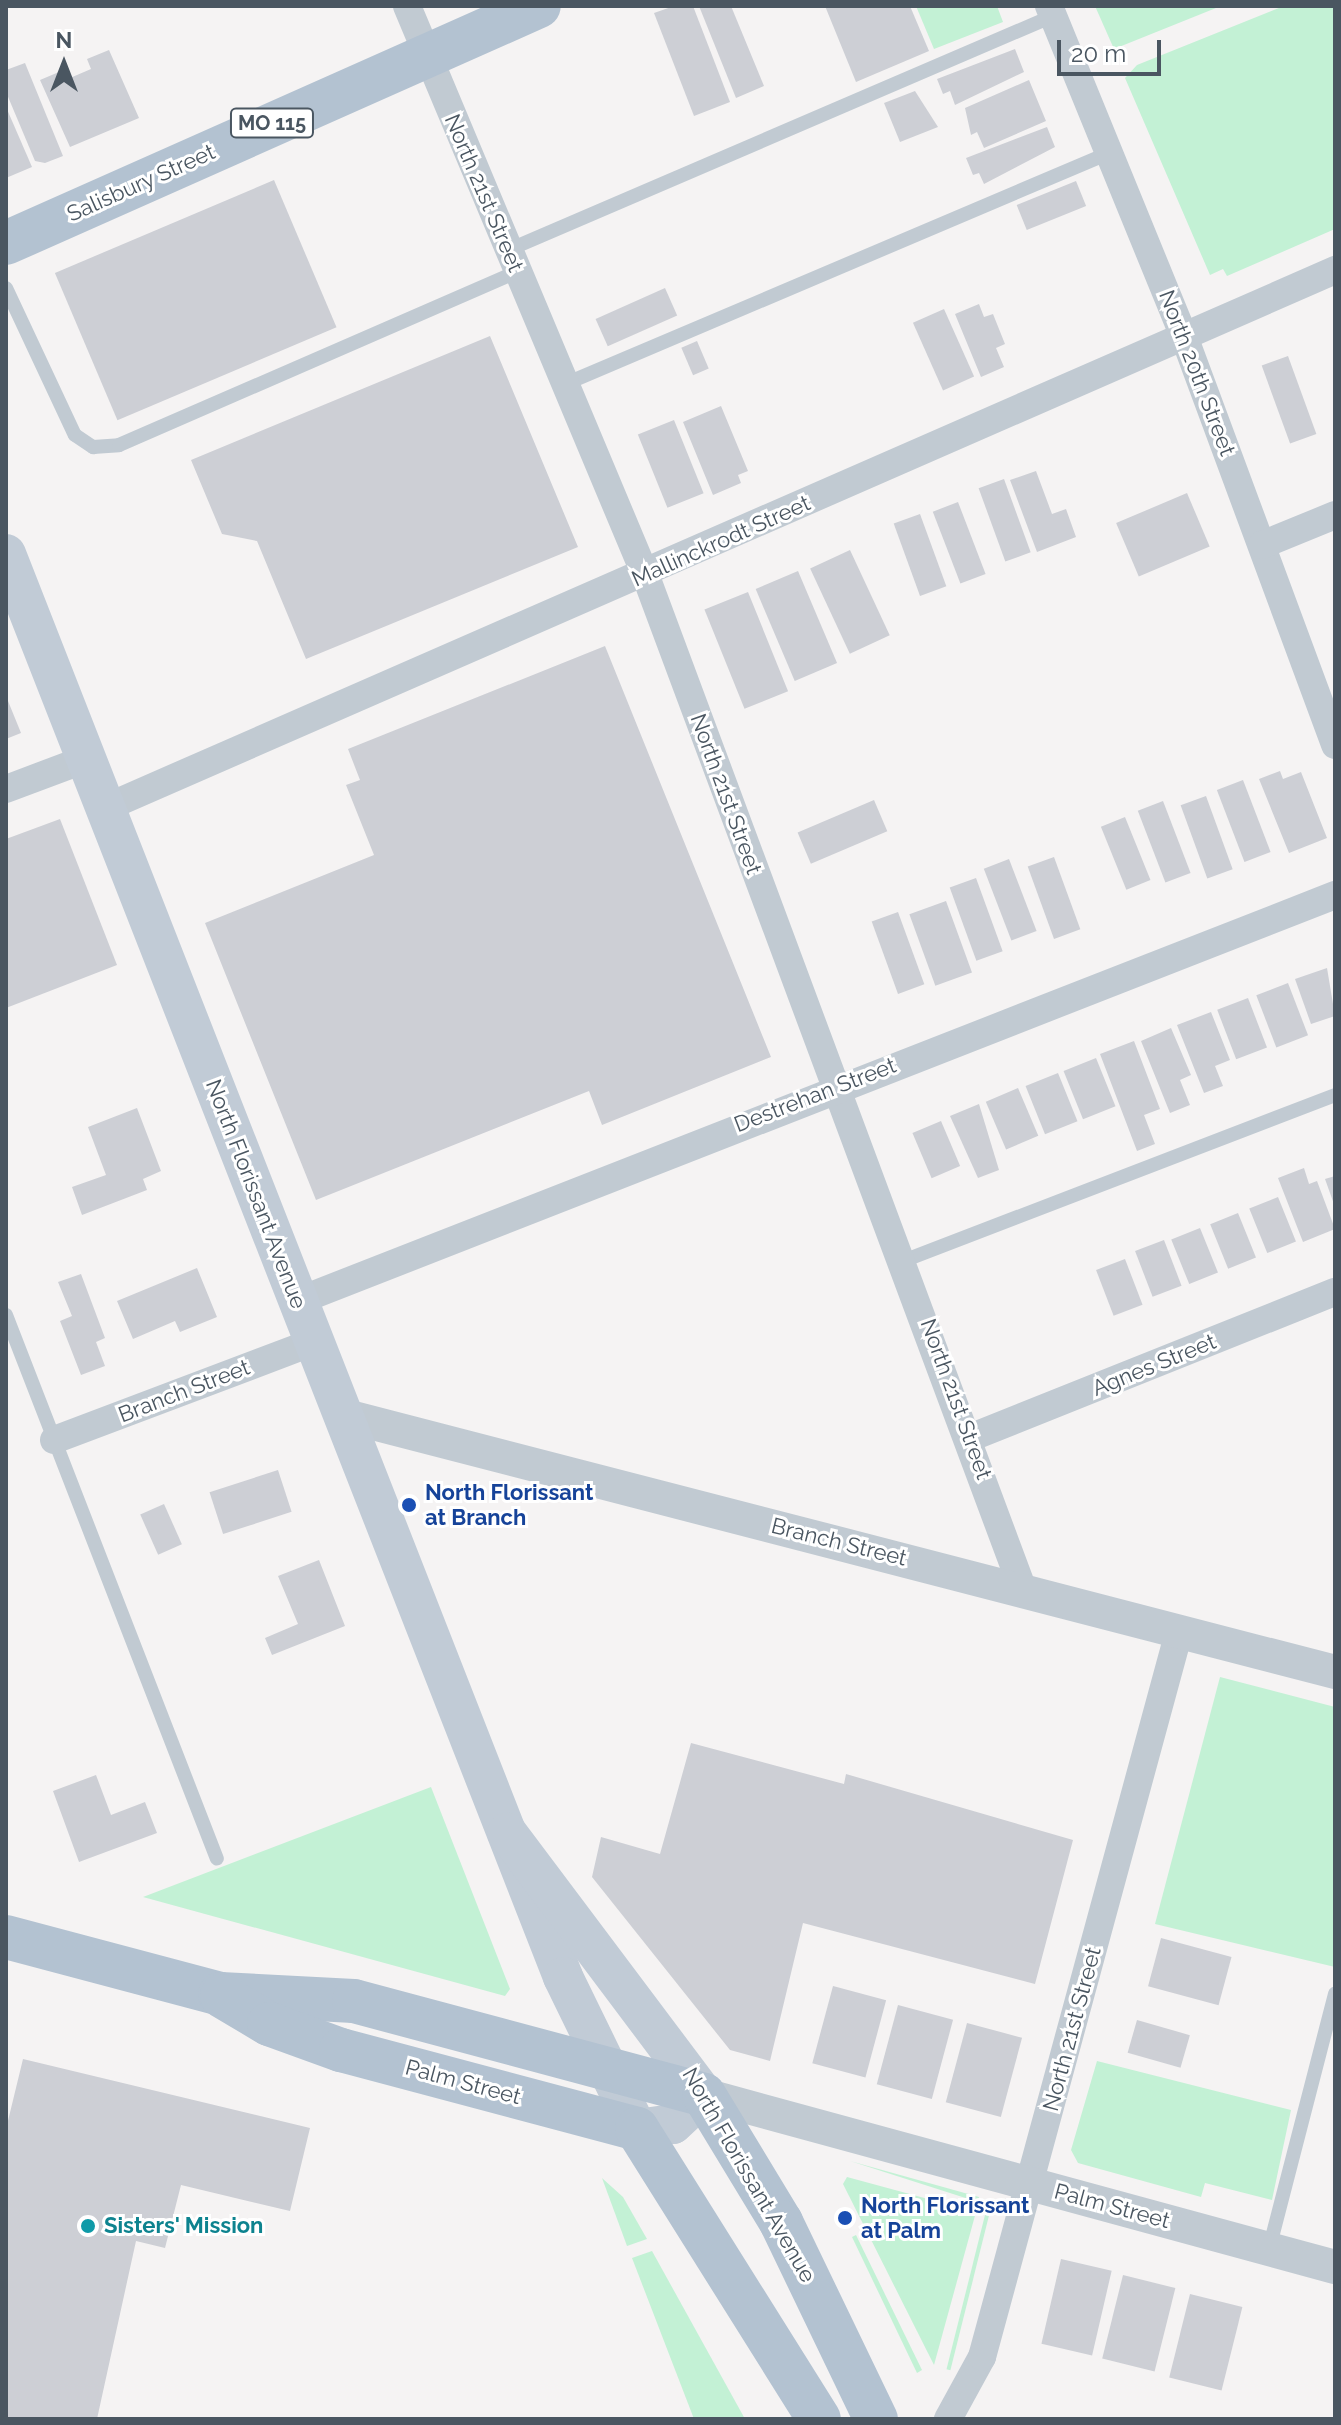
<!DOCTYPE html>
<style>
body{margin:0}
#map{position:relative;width:1341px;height:2425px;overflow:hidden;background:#f5f3f3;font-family:Raleway,sans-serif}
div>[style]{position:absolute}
.green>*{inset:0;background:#c3f1d5;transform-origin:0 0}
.building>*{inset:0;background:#cdcfd5;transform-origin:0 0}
.service>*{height:14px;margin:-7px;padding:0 7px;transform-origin:7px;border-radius:7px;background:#c1cad2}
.minor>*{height:28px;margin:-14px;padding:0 14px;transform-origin:14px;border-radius:14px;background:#c1cad2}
.tertiary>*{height:34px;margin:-17px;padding:0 17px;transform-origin:17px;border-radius:17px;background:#c1cad2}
.secondary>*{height:40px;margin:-20px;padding:0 20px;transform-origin:20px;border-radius:20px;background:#c1cbd6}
.primary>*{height:44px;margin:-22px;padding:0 22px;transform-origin:22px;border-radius:22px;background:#b3c2d1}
.dots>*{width:22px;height:22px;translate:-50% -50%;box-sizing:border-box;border:4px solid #fff;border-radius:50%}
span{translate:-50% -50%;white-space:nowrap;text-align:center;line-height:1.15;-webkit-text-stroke:6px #fff;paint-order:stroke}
.shield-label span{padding:2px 6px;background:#fff;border:2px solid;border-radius:6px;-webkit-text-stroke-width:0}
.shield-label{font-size:20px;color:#4a5661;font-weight:700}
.street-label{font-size:22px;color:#4a5661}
.transit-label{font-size:22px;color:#164399;font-weight:700}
.left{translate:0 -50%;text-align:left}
.culture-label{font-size:22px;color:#0d838f;font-weight:700}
.frame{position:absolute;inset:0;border:8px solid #4a5661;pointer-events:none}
.north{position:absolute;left:24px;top:24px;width:80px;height:80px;-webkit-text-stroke:6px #fff;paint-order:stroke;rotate:0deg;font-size:22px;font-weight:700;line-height:32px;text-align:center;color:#4a5661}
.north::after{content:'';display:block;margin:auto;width:28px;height:36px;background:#4a5661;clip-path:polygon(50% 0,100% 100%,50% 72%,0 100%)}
.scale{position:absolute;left:1057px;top:40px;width:104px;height:36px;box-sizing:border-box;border:4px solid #4a5661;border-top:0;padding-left:10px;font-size:24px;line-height:28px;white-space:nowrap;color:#4a5661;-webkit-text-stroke:6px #fff;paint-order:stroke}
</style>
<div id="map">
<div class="green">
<i style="clip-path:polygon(916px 6px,997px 6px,1003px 22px,934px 49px)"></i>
<i style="clip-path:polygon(1095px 6px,1221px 6px,1114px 49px)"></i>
<i style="clip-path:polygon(1284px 6px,1335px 6px,1335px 229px,1227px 276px,1223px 269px,1210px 275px,1125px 78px,1137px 65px)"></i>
<i style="clip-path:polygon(1220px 1677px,1335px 1707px,1335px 1967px,1155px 1924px)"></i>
<i style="clip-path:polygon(431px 1787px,510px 1989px,505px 1996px,143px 1897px)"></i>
<i style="clip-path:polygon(1097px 2061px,1291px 2110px,1272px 2200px,1205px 2183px,1201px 2197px,1078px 2163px,1071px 2150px)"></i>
<i style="clip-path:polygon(850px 2161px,979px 2197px,978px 2202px)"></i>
<i style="clip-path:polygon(847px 2177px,976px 2212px,934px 2365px,843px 2184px)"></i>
<i style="clip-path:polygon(602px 2178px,623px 2197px,647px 2239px,627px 2246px)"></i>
<i style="left:985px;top:2215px;width:4px;height:159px;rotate:14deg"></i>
<i style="clip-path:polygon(856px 2235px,922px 2370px,917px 2373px,852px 2237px)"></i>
<i style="clip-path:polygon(652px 2251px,745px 2419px,694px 2419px,632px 2258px)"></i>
</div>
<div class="building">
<i style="clip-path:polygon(674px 6px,693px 6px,730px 102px,694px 116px,654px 13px)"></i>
<i style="clip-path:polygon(699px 6px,731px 6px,764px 86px,736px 98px)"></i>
<i style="clip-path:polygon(825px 6px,910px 6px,929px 51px,856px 82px)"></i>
<i style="clip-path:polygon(1015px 49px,1024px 72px,955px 105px,950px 91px,943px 94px,937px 79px)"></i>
<i style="clip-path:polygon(109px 50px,139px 118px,70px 147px,40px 80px,66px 69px,70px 78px,91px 69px,87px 59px)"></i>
<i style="clip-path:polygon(25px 63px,63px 156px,45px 163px,35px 161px,6px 92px,6px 70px)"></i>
<i style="clip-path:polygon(1029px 80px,1046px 121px,984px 148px,977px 132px,971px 135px,965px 108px)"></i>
<i style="clip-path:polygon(915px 91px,938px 127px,900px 142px,884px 103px)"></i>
<i style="clip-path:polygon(6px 107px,32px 167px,6px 178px)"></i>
<i style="clip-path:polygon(1047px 127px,1055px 147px,984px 184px,979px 173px,973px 175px,966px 158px)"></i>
<i style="left:274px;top:180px;width:160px;height:238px;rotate:67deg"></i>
<i style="left:1076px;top:181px;width:27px;height:64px;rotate:68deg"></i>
<i style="left:665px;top:288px;width:30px;height:76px;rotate:66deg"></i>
<i style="clip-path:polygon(979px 304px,984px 317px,993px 314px,1005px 344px,996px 348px,1004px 367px,981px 377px,955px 314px)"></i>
<i style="left:944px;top:309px;width:74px;height:34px;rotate:66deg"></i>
<i style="clip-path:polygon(490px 336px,578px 547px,306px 659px,257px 541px,222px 534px,191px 460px)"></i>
<i style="left:697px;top:341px;width:30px;height:17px;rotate:67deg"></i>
<i style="left:1288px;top:356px;width:83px;height:28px;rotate:70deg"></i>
<i style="clip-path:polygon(721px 406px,748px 471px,738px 475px,741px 483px,713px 495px,683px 422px)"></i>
<i style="left:674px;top:420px;width:79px;height:39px;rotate:68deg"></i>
<i style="clip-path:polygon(1036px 471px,1052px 514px,1066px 509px,1076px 537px,1037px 552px,1010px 480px)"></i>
<i style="left:1004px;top:479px;width:78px;height:27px;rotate:70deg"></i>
<i style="left:1187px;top:493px;width:58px;height:77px;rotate:67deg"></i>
<i style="left:958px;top:502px;width:77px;height:27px;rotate:69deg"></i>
<i style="left:920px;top:514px;width:77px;height:28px;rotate:70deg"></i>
<i style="left:850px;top:550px;width:94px;height:44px;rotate:65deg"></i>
<i style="left:798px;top:571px;width:100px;height:46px;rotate:67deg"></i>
<i style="left:748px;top:592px;width:107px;height:47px;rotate:68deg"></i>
<i style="clip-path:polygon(605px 646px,771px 1057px,602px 1125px,589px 1091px,316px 1200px,205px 923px,374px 855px,346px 785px,360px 780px,348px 749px)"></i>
<i style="clip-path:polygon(6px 696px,21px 733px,6px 739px)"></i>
<i style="clip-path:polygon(1280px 771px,1283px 779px,1301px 772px,1327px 838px,1289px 853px,1259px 779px)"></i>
<i style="left:1243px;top:780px;width:77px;height:28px;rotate:69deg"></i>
<i style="left:1206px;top:796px;width:78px;height:27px;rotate:70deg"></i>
<i style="left:874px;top:800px;width:34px;height:83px;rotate:67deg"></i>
<i style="left:1163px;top:801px;width:77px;height:27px;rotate:69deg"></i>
<i style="left:1125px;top:817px;width:68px;height:26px;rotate:68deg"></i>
<i style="clip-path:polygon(60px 819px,117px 965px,6px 1008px,6px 839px)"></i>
<i style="left:1054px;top:857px;width:77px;height:28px;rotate:70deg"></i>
<i style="left:1009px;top:859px;width:77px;height:27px;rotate:69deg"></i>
<i style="left:976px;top:878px;width:78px;height:28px;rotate:70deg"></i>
<i style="left:946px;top:901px;width:76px;height:39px;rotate:70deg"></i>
<i style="left:898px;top:912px;width:77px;height:28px;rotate:70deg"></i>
<i style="clip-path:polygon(1327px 968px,1335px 1016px,1311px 1024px,1295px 979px)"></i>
<i style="left:1288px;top:983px;width:56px;height:34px;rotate:69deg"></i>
<i style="left:1248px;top:998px;width:53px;height:33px;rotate:69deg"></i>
<i style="clip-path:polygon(1211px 1012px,1230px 1060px,1215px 1066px,1223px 1086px,1204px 1093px,1177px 1025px)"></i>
<i style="clip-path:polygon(1171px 1028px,1191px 1075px,1180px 1080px,1190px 1105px,1170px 1113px,1141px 1041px)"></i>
<i style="clip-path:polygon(1134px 1041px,1160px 1109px,1144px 1115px,1155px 1144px,1137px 1151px,1100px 1054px)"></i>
<i style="left:1096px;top:1058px;width:52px;height:35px;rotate:68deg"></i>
<i style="left:1058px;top:1073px;width:52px;height:35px;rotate:68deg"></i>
<i style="left:1018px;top:1088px;width:52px;height:35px;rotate:67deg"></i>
<i style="clip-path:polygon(979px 1104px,999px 1170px,978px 1178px,950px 1116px)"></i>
<i style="clip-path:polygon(137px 1108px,161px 1171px,143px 1179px,147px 1190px,82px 1215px,72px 1187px,106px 1175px,88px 1127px)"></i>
<i style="left:941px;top:1121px;width:49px;height:31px;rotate:67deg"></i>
<i style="clip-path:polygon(1304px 1168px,1309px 1184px,1317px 1181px,1335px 1229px,1303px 1242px,1278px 1178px)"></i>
<i style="clip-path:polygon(1335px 1176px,1335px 1207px,1325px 1179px)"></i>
<i style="left:1278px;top:1197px;width:48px;height:31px;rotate:68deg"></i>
<i style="left:1238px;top:1213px;width:48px;height:30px;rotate:68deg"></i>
<i style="left:1200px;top:1228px;width:48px;height:31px;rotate:68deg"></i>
<i style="left:1164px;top:1240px;width:49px;height:31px;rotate:69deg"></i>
<i style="left:1125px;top:1259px;width:49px;height:31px;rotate:69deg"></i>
<i style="clip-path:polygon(197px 1268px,217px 1317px,180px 1332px,175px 1321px,133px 1339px,117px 1301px)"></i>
<i style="clip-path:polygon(81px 1274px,105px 1338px,96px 1342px,105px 1366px,81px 1375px,60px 1321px,72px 1316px,58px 1282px)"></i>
<i style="left:278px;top:1470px;width:44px;height:72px;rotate:72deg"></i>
<i style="left:164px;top:1504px;width:44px;height:26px;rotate:66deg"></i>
<i style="clip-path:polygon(319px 1560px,345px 1626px,272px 1655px,265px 1638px,298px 1624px,278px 1576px)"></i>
<i style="clip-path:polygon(691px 1743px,844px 1784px,846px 1774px,1073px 1840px,1035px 1984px,803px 1923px,770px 2061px,730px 2050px,592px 1877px,601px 1837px,660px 1854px)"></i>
<i style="clip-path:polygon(96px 1775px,111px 1815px,145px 1802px,157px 1833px,79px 1862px,53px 1791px)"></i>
<i style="left:1161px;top:1938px;width:73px;height:50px;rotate:15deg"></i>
<i style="left:833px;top:1986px;width:55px;height:80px;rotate:15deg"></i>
<i style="left:898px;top:2005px;width:57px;height:82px;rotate:15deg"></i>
<i style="left:1137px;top:2020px;width:55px;height:34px;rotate:16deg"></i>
<i style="left:967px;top:2023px;width:57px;height:82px;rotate:15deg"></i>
<i style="clip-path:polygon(23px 2059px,310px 2128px,290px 2211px,181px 2185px,165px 2248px,136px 2241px,97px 2419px,6px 2419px,6px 2129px)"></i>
<i style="left:1061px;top:2259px;width:52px;height:87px;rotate:13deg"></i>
<i style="left:1123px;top:2275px;width:54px;height:86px;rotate:14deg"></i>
<i style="left:1190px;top:2294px;width:54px;height:86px;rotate:14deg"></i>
</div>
<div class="service">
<i style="left:508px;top:250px;width:593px;rotate:-23.24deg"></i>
<i style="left:6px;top:288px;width:162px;rotate:64.9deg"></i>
<i style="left:75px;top:435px;width:22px;rotate:34deg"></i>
<i style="left:93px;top:447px;width:26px;rotate:-4deg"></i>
<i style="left:119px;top:445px;width:434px;rotate:-23.5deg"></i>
<i style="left:565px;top:384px;width:591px;rotate:-23.01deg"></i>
<i style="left:903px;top:1261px;width:463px;rotate:-21deg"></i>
<i style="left:6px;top:1315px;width:583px;rotate:68.8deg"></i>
<i style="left:1269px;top:2249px;width:264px;rotate:-75.5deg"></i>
</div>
<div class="minor">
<i style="left:407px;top:6px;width:616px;rotate:67.27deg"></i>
<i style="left:645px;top:574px;width:1084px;rotate:69.59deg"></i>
<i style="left:1049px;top:6px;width:360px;rotate:67.8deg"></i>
<i style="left:1185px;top:339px;width:433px;rotate:69.7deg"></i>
<i style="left:1262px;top:545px;width:79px;rotate:-22.3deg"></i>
<i style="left:6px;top:789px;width:85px;rotate:-20.6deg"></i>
<i style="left:105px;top:808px;width:1343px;rotate:-23.62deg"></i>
<i style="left:298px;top:1301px;width:1114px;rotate:-21.38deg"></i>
<i style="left:972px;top:1437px;width:391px;rotate:-21.8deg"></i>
<i style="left:54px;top:1440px;width:278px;rotate:-20.7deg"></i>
<i style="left:948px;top:2419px;width:71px;rotate:-61.3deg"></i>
<i style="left:982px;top:2357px;width:751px;rotate:-74.8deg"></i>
</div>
<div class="tertiary">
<i style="left:342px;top:1415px;width:1026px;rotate:14.51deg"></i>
<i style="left:704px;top:2095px;width:654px;rotate:15.25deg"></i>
</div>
<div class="secondary">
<i style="left:6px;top:554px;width:1528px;rotate:68.62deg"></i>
<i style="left:563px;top:1977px;width:169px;rotate:64deg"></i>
<i style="left:637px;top:2129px;width:36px;rotate:-8deg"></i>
<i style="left:673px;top:2124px;width:42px;rotate:-43.1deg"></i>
<i style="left:704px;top:2095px;width:328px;rotate:-126.9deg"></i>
</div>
<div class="primary">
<i style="left:6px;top:243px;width:583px;rotate:-23.97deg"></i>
<i style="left:6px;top:1937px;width:221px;rotate:14.9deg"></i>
<i style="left:220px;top:1994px;width:134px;rotate:3deg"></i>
<i style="left:354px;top:2001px;width:362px;rotate:15deg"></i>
<i style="left:704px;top:2095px;width:149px;rotate:58.8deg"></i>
<i style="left:781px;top:2222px;width:219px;rotate:64.3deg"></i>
<i style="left:222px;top:1996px;width:55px;rotate:30.8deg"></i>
<i style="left:269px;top:2024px;width:77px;rotate:19.9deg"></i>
<i style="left:341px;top:2050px;width:306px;rotate:14.9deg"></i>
<i style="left:637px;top:2129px;width:342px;rotate:57.9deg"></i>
</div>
<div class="dots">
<i style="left:409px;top:1505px;background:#1a4fb4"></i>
<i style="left:845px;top:2218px;background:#1a4fb4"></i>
<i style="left:88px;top:2226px;background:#0f9aa8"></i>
</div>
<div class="shield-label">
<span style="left:272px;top:123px">MO 115</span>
</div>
<div class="street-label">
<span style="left:141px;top:183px;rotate:-24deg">Salisbury Street</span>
<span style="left:484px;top:193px;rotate:67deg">North 21st Street</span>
<span style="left:1197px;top:373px;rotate:69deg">North 20th Street</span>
<span style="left:721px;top:541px;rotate:-24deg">Mallinckrodt Street</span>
<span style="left:726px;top:794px;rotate:70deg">North 21st Street</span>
<span style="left:815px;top:1095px;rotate:-21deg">Destrehan Street</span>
<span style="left:256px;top:1194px;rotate:69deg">North Florissant Avenue</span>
<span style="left:1154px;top:1365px;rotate:-22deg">Agnes Street</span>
<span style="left:184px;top:1391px;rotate:-21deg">Branch Street</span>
<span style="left:956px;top:1399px;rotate:70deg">North 21st Street</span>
<span style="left:839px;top:1542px;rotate:14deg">Branch Street</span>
<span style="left:1072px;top:2029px;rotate:-75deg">North 21st Street</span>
<span style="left:463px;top:2082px;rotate:15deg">Palm Street</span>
<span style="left:749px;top:2175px;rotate:60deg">North Florissant Avenue</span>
<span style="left:1112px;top:2206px;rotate:15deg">Palm Street</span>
</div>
<div class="transit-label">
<span class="left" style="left:425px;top:1505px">North Florissant<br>at Branch</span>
<span class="left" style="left:861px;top:2218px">North Florissant<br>at Palm</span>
</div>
<div class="culture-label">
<span class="left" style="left:104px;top:2226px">Sisters' Mission</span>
</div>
<div class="frame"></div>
<div class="north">N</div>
<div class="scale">20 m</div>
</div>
